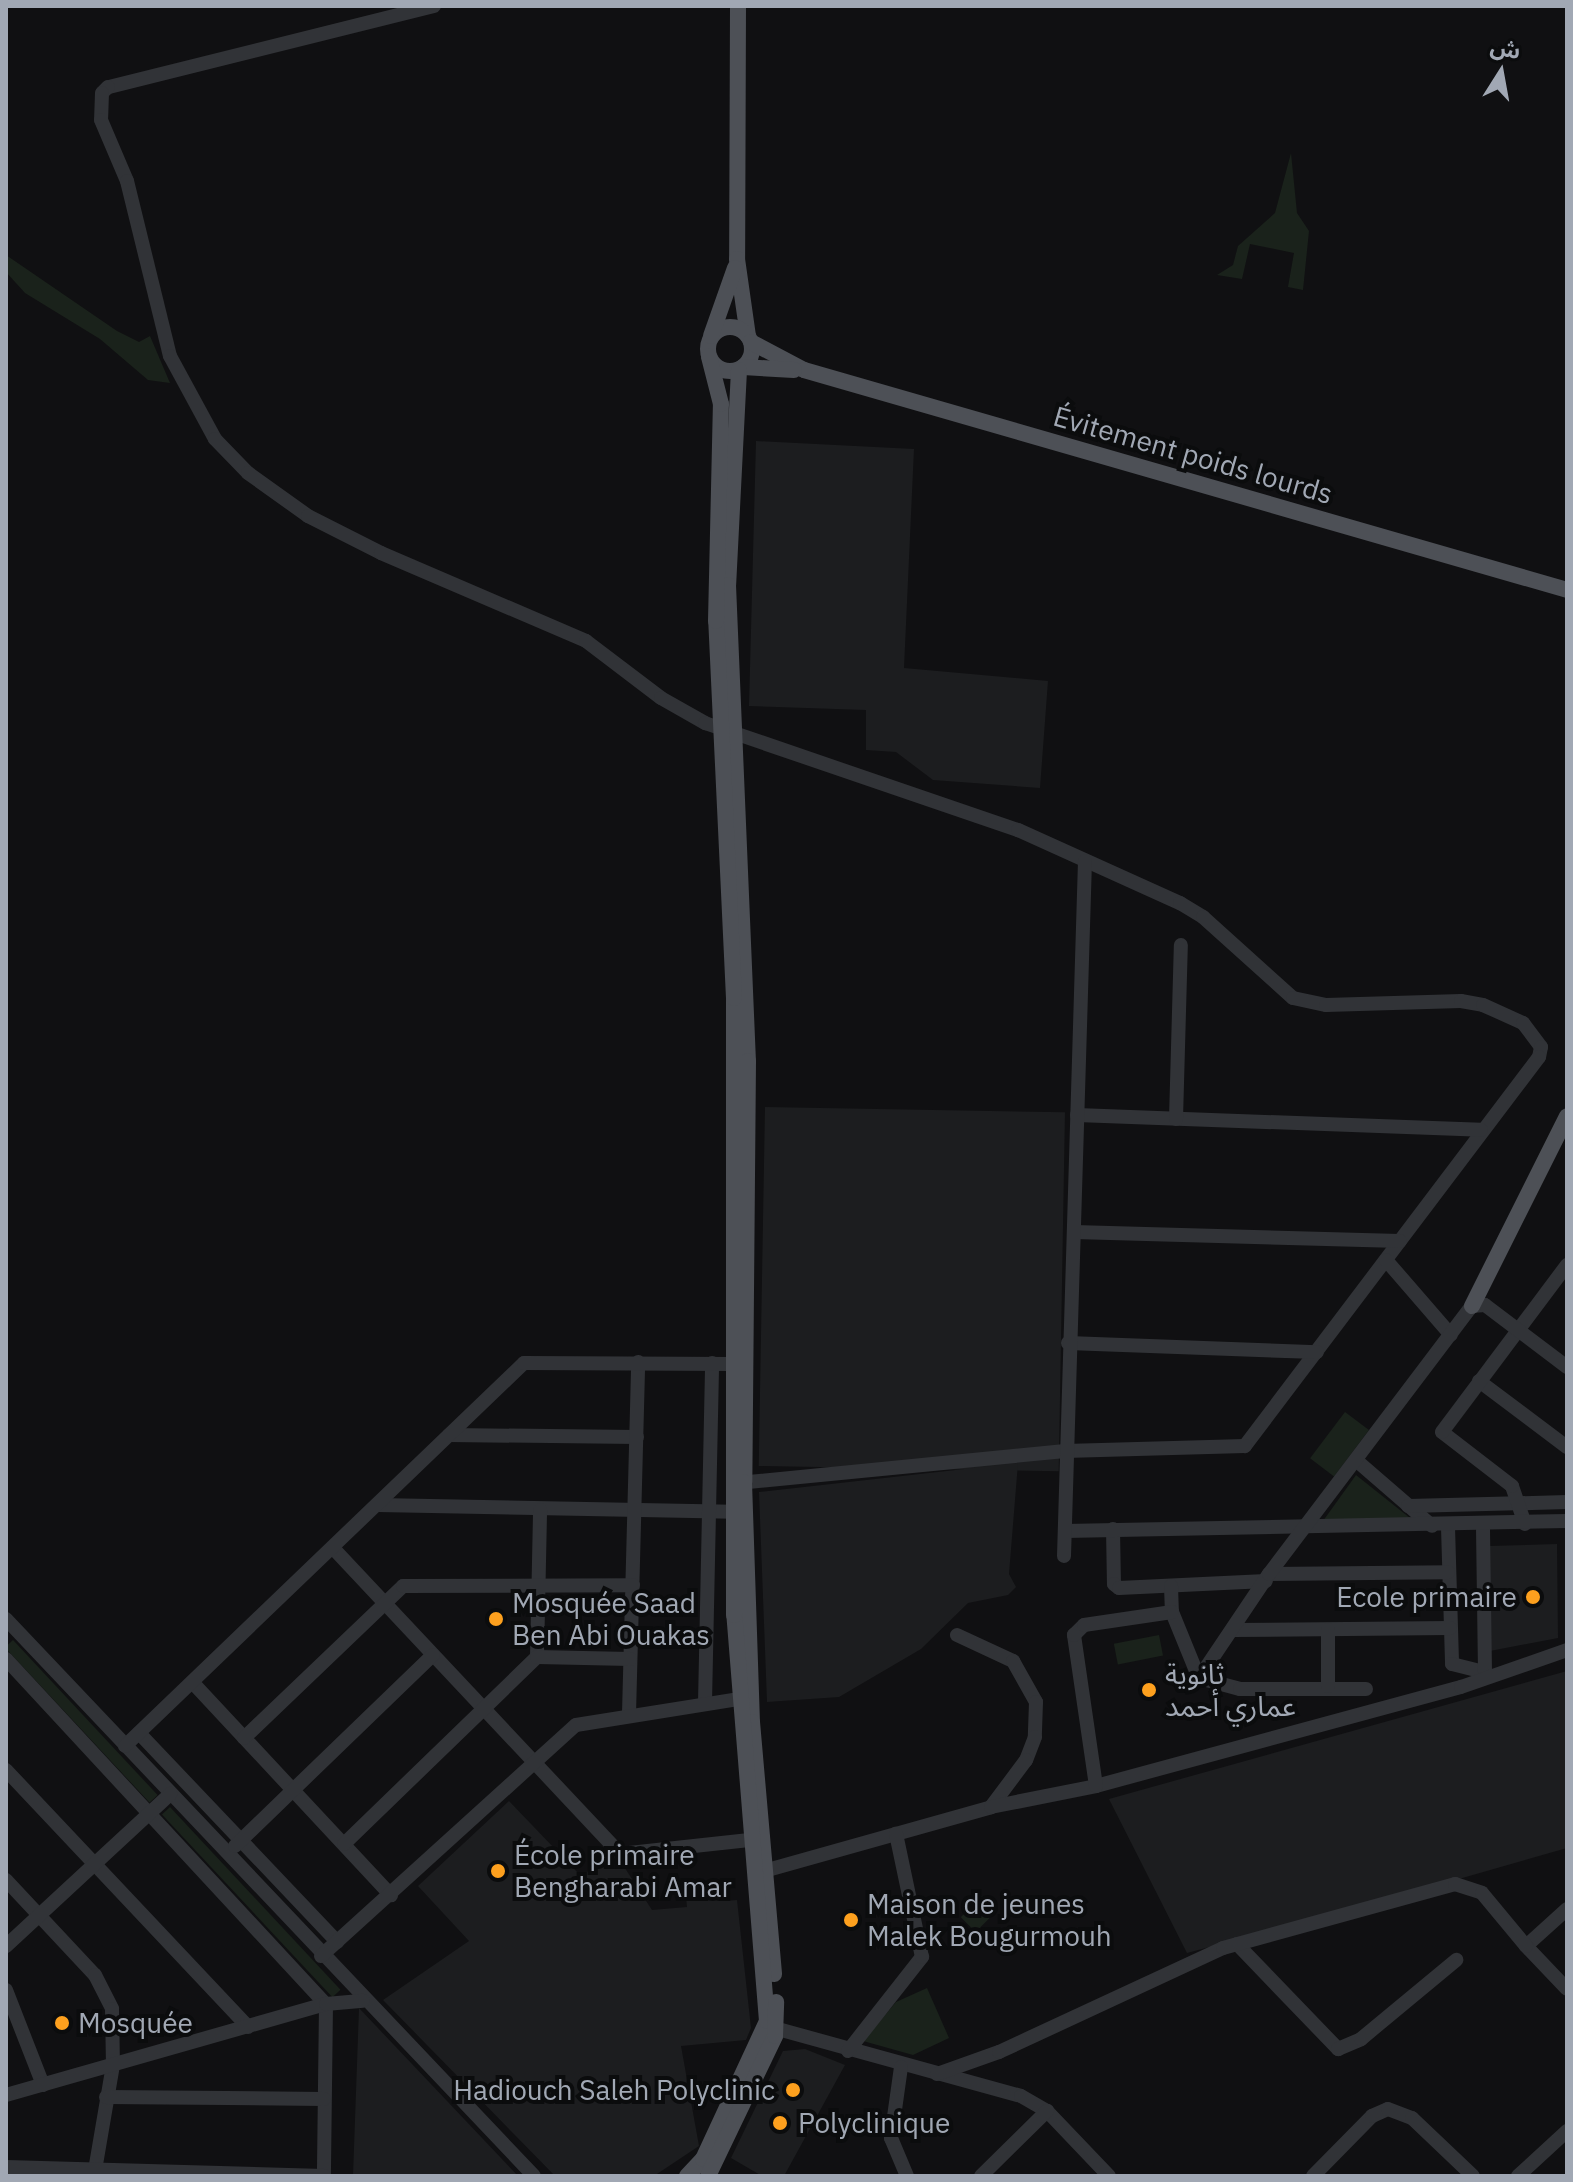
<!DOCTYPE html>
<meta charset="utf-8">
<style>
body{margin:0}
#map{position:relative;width:1573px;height:2182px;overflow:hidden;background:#101012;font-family:"IBM Plex Sans","Noto Sans Arabic",sans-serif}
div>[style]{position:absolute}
.built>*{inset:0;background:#1c1d1f;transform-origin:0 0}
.green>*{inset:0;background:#1a221b;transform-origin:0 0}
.minor>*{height:14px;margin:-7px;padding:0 7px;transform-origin:7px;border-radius:7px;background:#313337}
.major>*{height:16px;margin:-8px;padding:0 8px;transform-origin:8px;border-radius:8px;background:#4d5056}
.major>.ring{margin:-8px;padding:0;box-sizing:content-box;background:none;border:16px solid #4d5056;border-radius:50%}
.dots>*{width:22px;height:22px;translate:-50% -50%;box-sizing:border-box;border:4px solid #0b0c0d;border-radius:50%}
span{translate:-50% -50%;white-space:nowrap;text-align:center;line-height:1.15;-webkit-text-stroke:8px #0b0c0d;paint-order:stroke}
.street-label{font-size:28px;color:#a1a8b4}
.poi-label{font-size:28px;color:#a1a8b4}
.right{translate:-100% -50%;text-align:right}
.left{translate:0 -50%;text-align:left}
.frame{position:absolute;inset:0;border:8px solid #a1a8b4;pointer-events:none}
.north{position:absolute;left:1461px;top:32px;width:80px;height:80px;-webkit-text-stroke:6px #0b0c0d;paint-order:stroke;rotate:11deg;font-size:22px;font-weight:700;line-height:32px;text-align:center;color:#a1a8b4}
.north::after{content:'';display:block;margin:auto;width:28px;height:36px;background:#a1a8b4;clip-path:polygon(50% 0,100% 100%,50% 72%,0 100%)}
</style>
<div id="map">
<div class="built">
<i style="clip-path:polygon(756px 441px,914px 449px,904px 668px,1048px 681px,1040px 788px,933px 780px,896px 752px,866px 750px,866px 710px,749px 706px)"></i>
<i style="left:765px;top:1107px;width:300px;height:359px;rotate:1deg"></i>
<i style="clip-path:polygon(1018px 1463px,1009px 1574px,1016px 1587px,1008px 1595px,968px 1603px,921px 1649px,839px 1697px,767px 1702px,759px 1492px)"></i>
<i style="clip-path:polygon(1557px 1544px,1558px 1638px,1490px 1651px,1489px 1607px,1508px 1605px,1507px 1588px,1490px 1589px,1489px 1546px)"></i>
<i style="clip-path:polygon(1567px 1671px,1567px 1848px,1382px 1901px,1187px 1953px,1109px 1799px)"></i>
<i style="clip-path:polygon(509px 1801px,579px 1874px,621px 1862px,652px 1910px,687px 1907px,686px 1897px,725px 1894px,726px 1901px,737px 1900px,751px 2028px,746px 2040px,681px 2046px,699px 2146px,654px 2176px,555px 2176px,383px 2000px,469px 1941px,418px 1886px)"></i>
<i style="clip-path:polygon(359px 2008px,518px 2176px,353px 2176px)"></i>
<i style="clip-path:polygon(805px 2049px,845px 2065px,784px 2176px,762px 2176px,731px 2158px,783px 2051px)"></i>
</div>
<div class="green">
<i style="clip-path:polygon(1291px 153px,1297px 213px,1309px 231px,1303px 290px,1288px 287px,1294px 253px,1250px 244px,1242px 279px,1217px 275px,1233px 265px,1238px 246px,1275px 213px)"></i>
<i style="clip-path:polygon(6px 255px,117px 331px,139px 342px,150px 336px,170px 383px,148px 380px,100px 339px,25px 293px,6px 272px)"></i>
<i style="left:1345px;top:1412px;width:30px;height:58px;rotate:37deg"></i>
<i style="clip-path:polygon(1356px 1475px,1410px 1518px,1323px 1521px)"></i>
<i style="left:1159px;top:1635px;width:21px;height:46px;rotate:79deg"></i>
<i style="left:13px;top:1640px;width:212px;height:11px;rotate:47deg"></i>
<i style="left:170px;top:1807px;width:250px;height:11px;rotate:47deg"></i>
<i style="left:982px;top:1896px;width:21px;height:30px;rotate:45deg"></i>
<i style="clip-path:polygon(927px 1988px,949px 2038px,913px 2055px,863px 2041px,896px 2002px)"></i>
</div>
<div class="minor">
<i style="left:434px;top:6px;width:336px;rotate:166deg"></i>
<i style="left:108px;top:87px;width:8px;rotate:135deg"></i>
<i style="left:102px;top:93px;width:27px;rotate:92deg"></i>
<i style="left:101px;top:120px;width:66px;rotate:66.9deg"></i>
<i style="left:127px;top:181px;width:180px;rotate:76.2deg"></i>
<i style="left:170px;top:356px;width:94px;rotate:61.5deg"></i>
<i style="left:215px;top:439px;width:47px;rotate:45.9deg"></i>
<i style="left:248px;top:473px;width:74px;rotate:35.6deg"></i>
<i style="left:308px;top:516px;width:82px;rotate:26.9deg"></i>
<i style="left:381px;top:553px;width:223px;rotate:23.2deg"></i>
<i style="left:586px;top:641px;width:94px;rotate:37.2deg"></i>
<i style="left:661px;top:698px;width:51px;rotate:29.6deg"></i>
<i style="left:705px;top:723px;width:331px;rotate:18.9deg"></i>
<i style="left:1018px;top:830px;width:178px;rotate:24.3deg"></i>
<i style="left:1180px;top:903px;width:27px;rotate:31deg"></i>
<i style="left:1203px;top:917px;width:121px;rotate:42deg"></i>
<i style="left:1293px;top:998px;width:34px;rotate:12deg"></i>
<i style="left:1326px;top:1005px;width:135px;rotate:-1.7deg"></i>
<i style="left:1461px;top:1001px;width:22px;rotate:10deg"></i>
<i style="left:1483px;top:1005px;width:44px;rotate:24.2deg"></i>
<i style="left:1523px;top:1023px;width:30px;rotate:53deg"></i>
<i style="left:1541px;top:1047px;width:10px;rotate:101deg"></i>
<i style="left:1539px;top:1057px;width:488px;rotate:127.1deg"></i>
<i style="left:1245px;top:1446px;width:180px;rotate:178.4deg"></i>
<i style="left:1065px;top:1451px;width:331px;rotate:174.4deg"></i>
<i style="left:1077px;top:1115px;width:404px;rotate:2.1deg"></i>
<i style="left:1176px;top:1119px;width:174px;rotate:-88.4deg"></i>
<i style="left:1074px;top:1232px;width:326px;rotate:1.6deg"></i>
<i style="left:1386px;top:1260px;width:99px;rotate:49.1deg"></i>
<i style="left:1068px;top:1343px;width:249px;rotate:2.1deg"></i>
<i style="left:1479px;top:1381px;width:110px;rotate:36.9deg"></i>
<i style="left:449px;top:1435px;width:188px;rotate:0.6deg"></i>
<i style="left:1357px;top:1461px;width:99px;rotate:40.9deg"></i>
<i style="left:378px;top:1505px;width:354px;rotate:1.1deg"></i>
<i style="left:1408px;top:1506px;width:159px;rotate:-1.4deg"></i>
<i style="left:1525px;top:1524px;width:40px;rotate:-108.9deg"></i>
<i style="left:1512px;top:1486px;width:88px;rotate:-142.4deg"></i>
<i style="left:1442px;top:1432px;width:209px;rotate:-53.2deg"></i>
<i style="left:1448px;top:1527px;width:137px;rotate:88.3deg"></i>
<i style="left:1452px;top:1664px;width:34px;rotate:14deg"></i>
<i style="left:1485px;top:1672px;width:146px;rotate:-90.8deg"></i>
<i style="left:1113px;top:1529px;width:55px;rotate:89deg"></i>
<i style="left:1114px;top:1584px;width:6px;rotate:39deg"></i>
<i style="left:1119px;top:1588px;width:147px;rotate:-2.7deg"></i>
<i style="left:1065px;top:1531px;width:502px;rotate:-1.14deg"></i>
<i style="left:333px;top:1548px;width:420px;rotate:46.8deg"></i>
<i style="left:620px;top:1854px;width:130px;rotate:-6.2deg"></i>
<i style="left:1064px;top:1556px;width:695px;rotate:-88.27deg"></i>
<i style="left:1269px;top:1574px;width:179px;rotate:-0.6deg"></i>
<i style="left:1171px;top:1586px;width:26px;rotate:88deg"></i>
<i style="left:1172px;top:1612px;width:71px;rotate:67.8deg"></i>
<i style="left:1199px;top:1678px;width:42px;rotate:15deg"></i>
<i style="left:1240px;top:1689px;width:126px"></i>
<i style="left:6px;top:1619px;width:767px;rotate:46.53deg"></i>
<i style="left:1234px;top:1630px;width:216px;rotate:-0.5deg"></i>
<i style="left:957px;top:1635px;width:62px;rotate:24.9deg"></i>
<i style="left:1013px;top:1661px;width:47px;rotate:60.7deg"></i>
<i style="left:1036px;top:1702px;width:35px;rotate:92deg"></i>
<i style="left:1035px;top:1737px;width:25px;rotate:111deg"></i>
<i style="left:1026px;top:1760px;width:59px;rotate:126.7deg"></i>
<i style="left:537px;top:1657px;width:147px;rotate:-88.8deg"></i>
<i style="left:6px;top:1659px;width:471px;rotate:47.2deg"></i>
<i style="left:326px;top:2004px;width:172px;rotate:90.7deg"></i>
<i style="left:1199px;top:1678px;width:125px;rotate:-56.1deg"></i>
<i style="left:1269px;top:1574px;width:336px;rotate:-52.9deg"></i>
<i style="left:1472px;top:1306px;width:13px;rotate:-4deg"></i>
<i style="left:1485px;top:1305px;width:103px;rotate:37.1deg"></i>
<i style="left:194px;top:1684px;width:289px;rotate:47deg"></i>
<i style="left:1328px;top:1686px;width:56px;rotate:-90deg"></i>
<i style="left:705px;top:1703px;width:340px;rotate:-88.8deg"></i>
<i style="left:629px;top:1714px;width:352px;rotate:-88.5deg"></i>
<i style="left:139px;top:1733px;width:288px;rotate:46.5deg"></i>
<i style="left:244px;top:1738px;width:220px;rotate:-43.7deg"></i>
<i style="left:403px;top:1586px;width:230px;rotate:-0.2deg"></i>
<i style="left:125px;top:1746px;width:553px;rotate:-43.83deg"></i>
<i style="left:524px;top:1363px;width:208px;rotate:0.3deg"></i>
<i style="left:6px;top:1770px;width:353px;rotate:46.7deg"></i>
<i style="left:1096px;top:1786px;width:378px;rotate:-15.2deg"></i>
<i style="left:1461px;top:1687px;width:112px;rotate:-19.2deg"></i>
<i style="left:344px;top:1844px;width:269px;rotate:-44.1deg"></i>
<i style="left:537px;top:1657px;width:93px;rotate:1.2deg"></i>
<i style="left:235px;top:1846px;width:275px;rotate:-44deg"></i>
<i style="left:764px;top:1871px;width:236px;rotate:-15.7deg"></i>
<i style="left:991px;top:1807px;width:107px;rotate:-11.3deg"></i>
<i style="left:1096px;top:1786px;width:153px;rotate:-98.3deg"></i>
<i style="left:1074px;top:1635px;width:14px;rotate:-45deg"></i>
<i style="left:1084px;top:1625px;width:89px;rotate:-8.4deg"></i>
<i style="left:6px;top:1880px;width:130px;rotate:46.9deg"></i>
<i style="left:95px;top:1975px;width:38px;rotate:63deg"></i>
<i style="left:112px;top:2009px;width:56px;rotate:89deg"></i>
<i style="left:113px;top:2065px;width:113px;rotate:99.7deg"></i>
<i style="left:1567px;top:1909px;width:55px;rotate:137.9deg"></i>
<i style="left:1526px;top:1946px;width:59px;rotate:46.4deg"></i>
<i style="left:1237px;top:1944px;width:146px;rotate:46.1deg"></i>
<i style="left:1338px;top:2049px;width:25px;rotate:-23deg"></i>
<i style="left:1361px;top:2039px;width:124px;rotate:-39.7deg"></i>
<i style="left:6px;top:1946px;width:224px;rotate:-42.8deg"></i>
<i style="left:321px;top:1956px;width:344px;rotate:-42.2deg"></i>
<i style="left:576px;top:1725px;width:164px;rotate:-9.1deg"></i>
<i style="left:6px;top:1990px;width:102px;rotate:68.7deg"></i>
<i style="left:767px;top:2026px;width:263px;rotate:15.4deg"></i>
<i style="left:1021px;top:2096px;width:30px;rotate:30deg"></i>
<i style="left:1047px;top:2111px;width:90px;rotate:46.4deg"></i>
<i style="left:848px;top:2051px;width:120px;rotate:-51.8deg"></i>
<i style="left:922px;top:1957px;width:126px;rotate:-101.9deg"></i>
<i style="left:901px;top:2067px;width:72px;rotate:98deg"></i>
<i style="left:891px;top:2138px;width:41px;rotate:67.2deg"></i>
<i style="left:937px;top:2074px;width:66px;rotate:-19.5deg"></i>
<i style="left:999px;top:2052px;width:247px;rotate:-24.9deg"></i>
<i style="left:1223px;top:1948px;width:241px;rotate:-15.4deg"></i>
<i style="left:1455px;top:1884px;width:28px;rotate:18deg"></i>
<i style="left:1482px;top:1893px;width:69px;rotate:50.3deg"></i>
<i style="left:6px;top:2095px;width:333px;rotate:-15.9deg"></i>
<i style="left:326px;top:2004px;width:37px;rotate:-5deg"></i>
<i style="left:106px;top:2097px;width:218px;rotate:0.5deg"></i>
<i style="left:6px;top:2167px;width:318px;rotate:1.6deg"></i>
<i style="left:981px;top:2176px;width:93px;rotate:-44.6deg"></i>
<i style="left:1313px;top:2176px;width:84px;rotate:-45.5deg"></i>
<i style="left:1372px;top:2116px;width:17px;rotate:-24deg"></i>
<i style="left:1388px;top:2109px;width:26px;rotate:21deg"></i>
<i style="left:1412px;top:2118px;width:84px;rotate:43.6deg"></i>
<i style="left:1518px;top:2176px;width:67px;rotate:-42.6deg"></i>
</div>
<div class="major">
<i style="left:738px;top:6px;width:253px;rotate:90.2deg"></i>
<i style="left:737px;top:259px;width:78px;rotate:81.9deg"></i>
<i class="ring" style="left:708px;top:327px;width:28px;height:28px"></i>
<i style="left:711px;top:336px;width:72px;rotate:-70.6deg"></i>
<i style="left:751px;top:342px;width:60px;rotate:27.8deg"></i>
<i style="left:804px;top:370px;width:794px;rotate:16.08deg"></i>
<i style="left:743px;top:367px;width:51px;rotate:3.4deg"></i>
<i style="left:739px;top:370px;width:215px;rotate:92.9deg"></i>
<i style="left:728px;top:585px;width:476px;rotate:87.6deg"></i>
<i style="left:748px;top:1061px;width:421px;rotate:90.5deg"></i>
<i style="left:744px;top:1482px;width:240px;rotate:88.1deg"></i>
<i style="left:752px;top:1722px;width:253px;rotate:85deg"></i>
<i style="left:1472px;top:1306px;width:212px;rotate:-63.4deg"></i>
<i style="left:687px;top:2176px;width:23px;rotate:-47deg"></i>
<i style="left:703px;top:2159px;width:152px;rotate:-65.1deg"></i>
<i style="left:767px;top:2021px;width:407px;rotate:-94.6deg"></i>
<i style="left:734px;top:1615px;width:617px;rotate:-90deg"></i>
<i style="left:734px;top:998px;width:377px;rotate:-92.7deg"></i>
<i style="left:716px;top:621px;width:217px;rotate:-88.7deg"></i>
<i style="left:721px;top:404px;width:49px;rotate:-104.3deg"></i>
<i style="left:708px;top:2176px;width:155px;rotate:-64.4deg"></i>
<i style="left:775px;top:2036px;width:34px;rotate:-88deg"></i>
</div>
<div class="dots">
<i style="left:1533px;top:1597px;background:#fda01e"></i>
<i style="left:496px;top:1619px;background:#fda01e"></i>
<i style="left:1149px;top:1690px;background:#fda01e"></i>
<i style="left:498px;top:1871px;background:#fda01e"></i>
<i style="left:851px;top:1920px;background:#fda01e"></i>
<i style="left:62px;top:2023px;background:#fda01e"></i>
<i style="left:793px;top:2090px;background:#fda01e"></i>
<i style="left:780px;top:2123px;background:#fda01e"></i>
</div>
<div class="street-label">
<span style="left:1193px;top:455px;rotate:16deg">Évitement poids lourds</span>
</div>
<div class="poi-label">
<span class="right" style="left:1517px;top:1597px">Ecole primaire</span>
<span class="left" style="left:512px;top:1619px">Mosquée Saad<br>Ben Abi Ouakas</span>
<span class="left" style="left:1165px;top:1690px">ثانوية<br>عماري أحمد</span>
<span class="left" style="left:514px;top:1871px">École primaire<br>Bengharabi Amar</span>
<span class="left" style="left:867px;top:1920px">Maison de jeunes<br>Malek Bougurmouh</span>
<span class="left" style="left:78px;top:2023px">Mosquée</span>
<span class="right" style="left:775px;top:2090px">Hadiouch Saleh Polyclinic</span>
<span class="left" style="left:798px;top:2123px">Polyclinique</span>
</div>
<div class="frame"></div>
<div class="north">ش</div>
</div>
